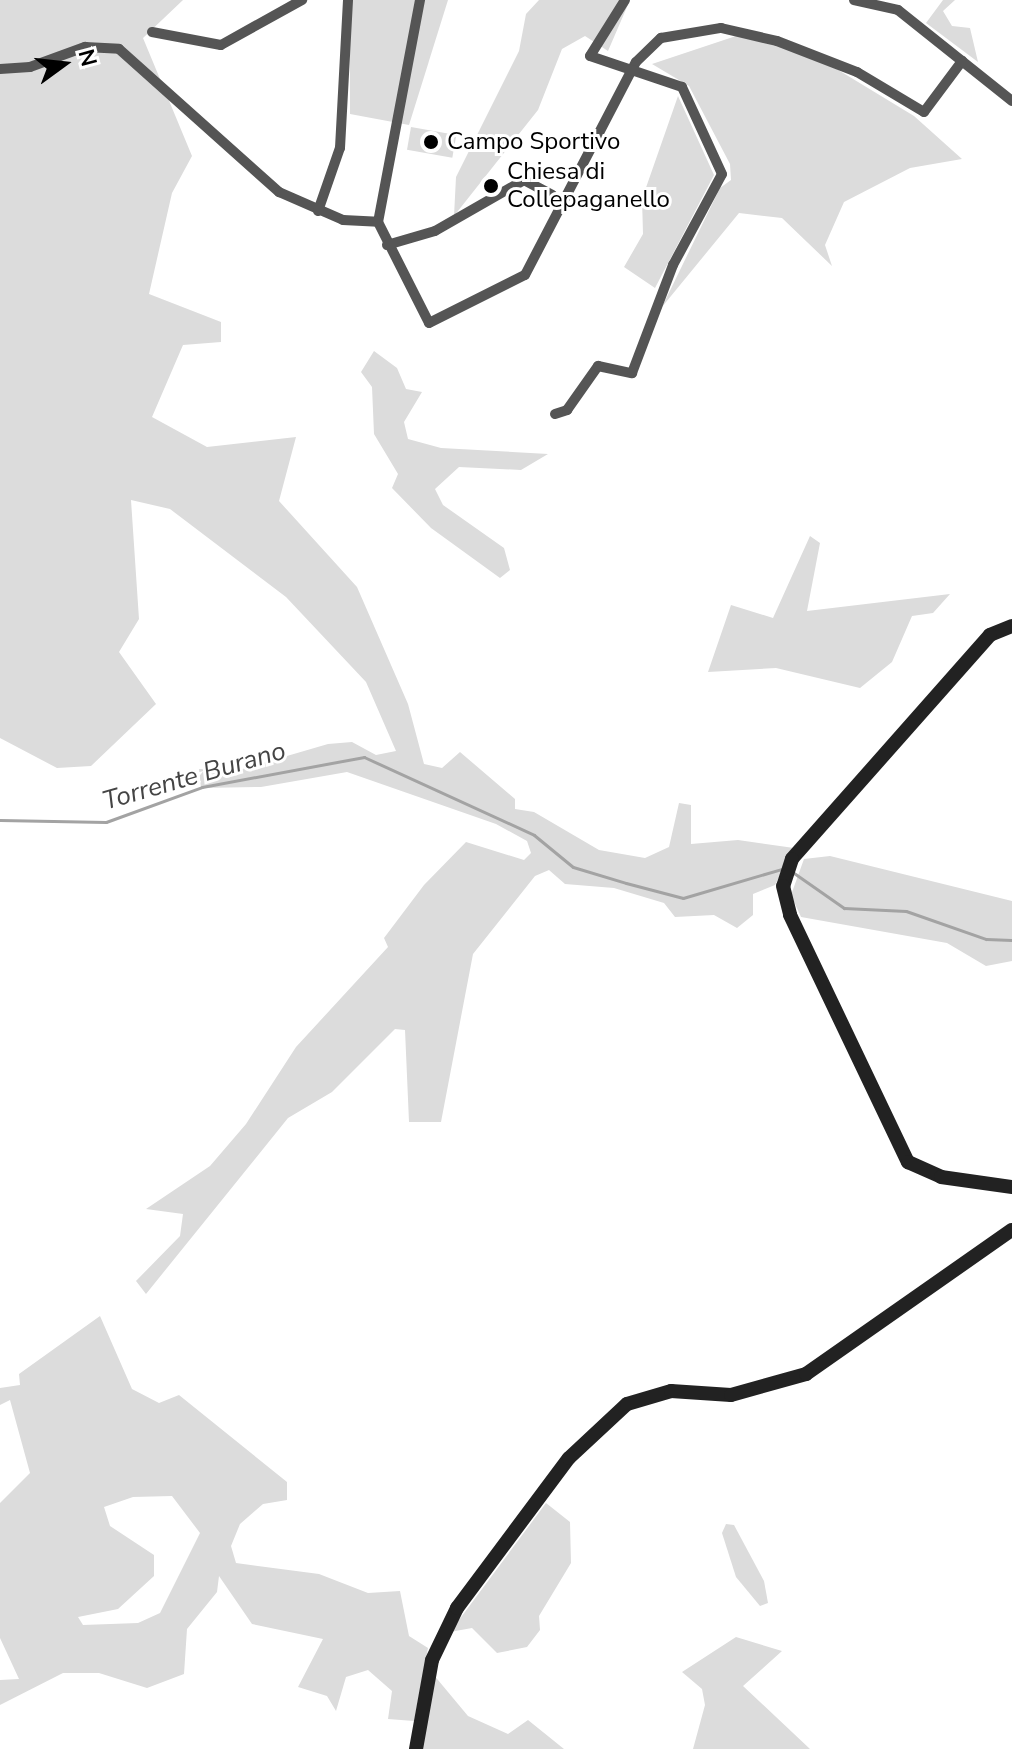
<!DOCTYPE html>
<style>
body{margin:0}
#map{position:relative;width:1012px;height:1749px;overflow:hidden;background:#fff;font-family:"Nunito Sans",sans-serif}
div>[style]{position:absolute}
.green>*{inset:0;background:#dcdcdc;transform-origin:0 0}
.stream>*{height:3px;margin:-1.5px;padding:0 1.5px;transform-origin:1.5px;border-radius:1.5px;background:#a3a3a3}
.minor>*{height:10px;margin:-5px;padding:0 5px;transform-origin:5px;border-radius:5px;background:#555}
.secondary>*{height:14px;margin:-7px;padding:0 7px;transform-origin:7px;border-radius:7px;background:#222}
.dots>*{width:22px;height:22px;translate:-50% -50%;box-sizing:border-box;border:4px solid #fff;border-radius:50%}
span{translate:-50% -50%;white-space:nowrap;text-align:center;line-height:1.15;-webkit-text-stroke:6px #fff;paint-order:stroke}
.poi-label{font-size:24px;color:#000}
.left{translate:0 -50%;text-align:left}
.water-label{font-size:26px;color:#444;font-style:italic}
.north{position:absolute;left:24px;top:24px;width:80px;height:80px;-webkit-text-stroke:6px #fff;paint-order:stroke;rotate:75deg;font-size:22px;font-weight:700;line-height:32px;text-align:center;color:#000}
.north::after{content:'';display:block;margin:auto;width:28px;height:36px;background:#000;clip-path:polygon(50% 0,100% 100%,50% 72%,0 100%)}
</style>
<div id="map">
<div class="green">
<i style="clip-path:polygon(0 0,183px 0,143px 38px,192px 156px,172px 193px,149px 294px,221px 322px,221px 342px,183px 345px,152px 417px,207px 447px,296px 437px,279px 501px,357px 587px,408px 704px,424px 764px,442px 768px,460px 752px,515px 799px,515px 809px,534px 812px,599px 850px,645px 858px,669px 847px,679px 803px,691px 805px,691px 844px,738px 840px,794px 848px,775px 885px,753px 894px,753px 915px,737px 928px,714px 915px,675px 917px,664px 903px,614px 888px,565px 884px,549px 870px,535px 876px,473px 954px,441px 1122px,409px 1122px,405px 1030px,395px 1029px,332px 1092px,288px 1118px,146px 1294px,136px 1281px,180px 1236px,183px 1214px,146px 1209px,210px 1166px,246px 1124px,296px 1047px,388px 947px,384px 938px,424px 885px,466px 842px,524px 860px,531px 853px,527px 841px,496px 824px,347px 772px,261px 787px,201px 788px,199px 769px,239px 770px,328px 744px,352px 742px,376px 755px,396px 751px,366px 682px,286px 597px,170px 509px,131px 500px,139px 619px,119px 652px,156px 704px,91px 766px,57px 768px,0 738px)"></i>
<i style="clip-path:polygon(350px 0,448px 0,409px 125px,350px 114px)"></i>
<i style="clip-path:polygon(539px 0,630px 0,608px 51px,585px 36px,562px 49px,538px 110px,454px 216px,456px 177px,519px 51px,526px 14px)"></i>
<i style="clip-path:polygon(943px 0,955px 0,943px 11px,952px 26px,970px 28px,978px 62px,926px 23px)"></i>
<i style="clip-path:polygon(739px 35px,807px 51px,914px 116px,962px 159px,910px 168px,844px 202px,825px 245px,832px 266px,782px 218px,739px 213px,662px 307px,720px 188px,731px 180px,730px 164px,689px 86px,652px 64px)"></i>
<i style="clip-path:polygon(678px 96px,714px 175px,655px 288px,624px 267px,643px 234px,642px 199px)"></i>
<i style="left:411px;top:127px;width:46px;height:23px;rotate:10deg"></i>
<i style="clip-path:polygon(374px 351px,397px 368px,406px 389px,422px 392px,404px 422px,408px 439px,441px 448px,548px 454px,521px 470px,459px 467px,435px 489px,443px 505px,504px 548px,510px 570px,500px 578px,431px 528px,392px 488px,398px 474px,374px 434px,372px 387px,361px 372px)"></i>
<i style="clip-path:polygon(810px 536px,820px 543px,807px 611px,950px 594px,933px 613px,912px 616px,892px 662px,860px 688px,776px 668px,708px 672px,731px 605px,773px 618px)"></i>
<i style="clip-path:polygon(830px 856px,1012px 901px,1012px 961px,986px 966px,947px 943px,801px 917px,791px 895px,804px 859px)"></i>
<i style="clip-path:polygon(evenodd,100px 1316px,132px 1389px,159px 1403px,179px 1395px,287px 1482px,287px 1500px,263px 1504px,240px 1524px,231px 1546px,236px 1563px,319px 1574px,368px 1593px,400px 1591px,409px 1636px,428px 1648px,414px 1721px,388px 1719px,392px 1691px,368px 1670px,346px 1677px,336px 1711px,327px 1696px,298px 1687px,323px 1639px,252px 1624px,219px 1576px,217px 1592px,187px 1629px,184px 1674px,147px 1688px,99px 1673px,63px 1673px,0 1705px,0 1680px,19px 1679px,0 1638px,0 1503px,30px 1473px,10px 1400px,0 1405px,0 1388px,20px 1385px,19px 1374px,100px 1316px,172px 1496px,200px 1533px,160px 1613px,138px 1623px,83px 1625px,78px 1617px,118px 1609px,154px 1576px,154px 1555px,110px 1526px,104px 1507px,133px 1497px,172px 1496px)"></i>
<i style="clip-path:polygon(546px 1503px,570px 1522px,571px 1563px,539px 1616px,540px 1630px,527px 1647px,497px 1653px,472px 1628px,450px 1632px)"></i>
<i style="clip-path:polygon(726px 1524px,734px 1525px,764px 1581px,768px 1603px,760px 1606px,736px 1577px,722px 1533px)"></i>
<i style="clip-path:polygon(736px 1637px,782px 1651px,743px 1686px,810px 1749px,693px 1749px,705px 1705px,702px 1689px,682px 1672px)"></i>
<i style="clip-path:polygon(433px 1674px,468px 1716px,508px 1734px,528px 1720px,564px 1749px,420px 1749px)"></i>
</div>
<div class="stream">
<i style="left:0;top:820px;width:106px;rotate:1.1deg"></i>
<i style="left:106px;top:822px;width:102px;rotate:-20deg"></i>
<i style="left:202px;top:787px;width:165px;rotate:-10.5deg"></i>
<i style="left:364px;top:757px;width:187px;rotate:24.6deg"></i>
<i style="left:534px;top:835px;width:50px;rotate:39.4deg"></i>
<i style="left:573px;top:867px;width:55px;rotate:16.8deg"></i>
<i style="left:626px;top:883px;width:59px;rotate:14.7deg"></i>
<i style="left:683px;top:898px;width:106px;rotate:-16.4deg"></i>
<i style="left:791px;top:871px;width:65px;rotate:34.9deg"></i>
<i style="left:844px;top:908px;width:62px;rotate:2.8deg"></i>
<i style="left:906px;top:911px;width:85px;rotate:19.3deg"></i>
<i style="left:986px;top:939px;width:26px;rotate:2deg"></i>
</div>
<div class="minor">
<i style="left:420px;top:0;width:226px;rotate:100.7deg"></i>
<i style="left:378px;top:222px;width:113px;rotate:63.2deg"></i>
<i style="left:429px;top:323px;width:107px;rotate:-26.6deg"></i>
<i style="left:525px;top:275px;width:240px;rotate:-62.5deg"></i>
<i style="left:636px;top:62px;width:35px;rotate:-44deg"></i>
<i style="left:661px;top:38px;width:61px;rotate:-9.5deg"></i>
<i style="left:721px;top:28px;width:57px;rotate:13.1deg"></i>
<i style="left:777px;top:41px;width:86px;rotate:21.2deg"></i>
<i style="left:857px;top:72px;width:78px;rotate:30.8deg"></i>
<i style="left:924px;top:112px;width:64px;rotate:-53.3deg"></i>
<i style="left:854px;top:0;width:45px;rotate:12.8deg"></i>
<i style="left:898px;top:10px;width:146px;rotate:38.6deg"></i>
<i style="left:152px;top:32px;width:70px;rotate:10.7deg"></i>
<i style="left:221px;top:45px;width:93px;rotate:-29.1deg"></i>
<i style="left:0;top:69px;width:30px;rotate:-4deg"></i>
<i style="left:30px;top:67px;width:59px;rotate:-20deg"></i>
<i style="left:85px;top:47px;width:34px;rotate:3deg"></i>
<i style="left:119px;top:49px;width:215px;rotate:41.8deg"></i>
<i style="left:279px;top:192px;width:70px;rotate:23.6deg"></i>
<i style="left:343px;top:220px;width:35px;rotate:3deg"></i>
<i style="left:318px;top:211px;width:67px;rotate:-70.8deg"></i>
<i style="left:340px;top:148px;width:148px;rotate:-86.9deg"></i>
<i style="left:387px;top:245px;width:50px;rotate:-16.3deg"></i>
<i style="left:435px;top:231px;width:103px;rotate:-29.8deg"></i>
<i style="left:524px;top:180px;width:32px;rotate:28deg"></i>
<i style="left:555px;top:414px;width:13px;rotate:-18deg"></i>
<i style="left:567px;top:410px;width:54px;rotate:-54.8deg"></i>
<i style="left:598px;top:366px;width:35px;rotate:12deg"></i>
<i style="left:632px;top:373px;width:116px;rotate:-69.2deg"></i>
<i style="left:673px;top:265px;width:103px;rotate:-61.7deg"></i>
<i style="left:722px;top:174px;width:96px;rotate:-114.7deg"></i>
<i style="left:682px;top:87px;width:97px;rotate:-161.4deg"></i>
<i style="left:590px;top:56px;width:66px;rotate:-58deg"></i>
</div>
<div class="secondary">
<i style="left:1012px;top:626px;width:24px;rotate:158deg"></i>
<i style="left:990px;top:635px;width:299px;rotate:131.5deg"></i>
<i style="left:792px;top:859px;width:28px;rotate:108deg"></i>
<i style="left:783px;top:886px;width:30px;rotate:76deg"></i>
<i style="left:790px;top:915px;width:274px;rotate:64.5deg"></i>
<i style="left:908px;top:1162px;width:36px;rotate:24deg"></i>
<i style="left:941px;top:1177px;width:72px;rotate:8deg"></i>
<i style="left:416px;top:1749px;width:90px;rotate:-79.8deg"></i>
<i style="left:432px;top:1660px;width:58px;rotate:-64.3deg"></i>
<i style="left:457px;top:1608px;width:187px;rotate:-53.3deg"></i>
<i style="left:569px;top:1458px;width:79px;rotate:-43deg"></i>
<i style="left:627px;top:1404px;width:46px;rotate:-16.5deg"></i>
<i style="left:671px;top:1391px;width:60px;rotate:3.8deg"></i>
<i style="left:731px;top:1395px;width:78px;rotate:-15.6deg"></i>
<i style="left:806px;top:1374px;width:251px;rotate:-35deg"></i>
</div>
<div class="dots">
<i style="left:431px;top:142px;background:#000"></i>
<i style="left:491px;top:186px;background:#000"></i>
</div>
<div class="poi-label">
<span class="left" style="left:447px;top:142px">Campo Sportivo</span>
<span class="left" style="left:507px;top:186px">Chiesa di<br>Collepaganello</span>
</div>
<div class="water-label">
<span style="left:194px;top:776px;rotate:-16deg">Torrente Burano</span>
</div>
<div class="north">N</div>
</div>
